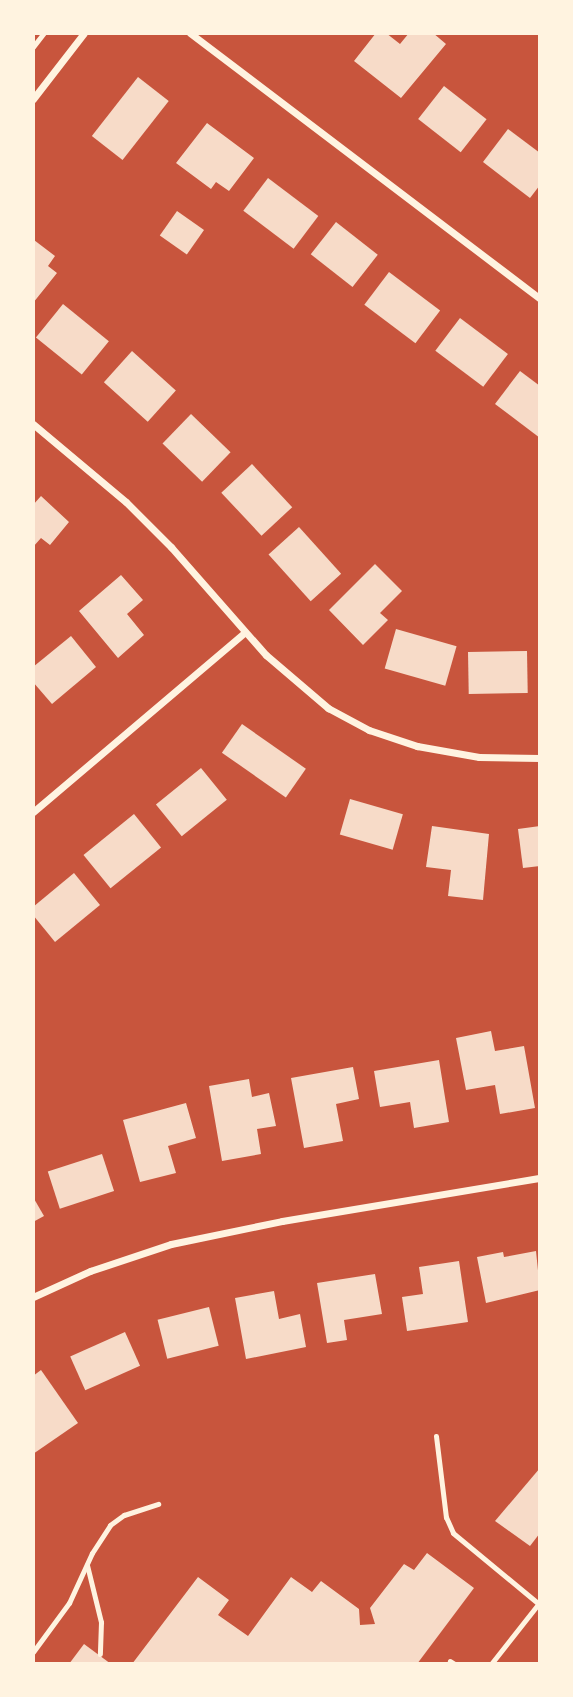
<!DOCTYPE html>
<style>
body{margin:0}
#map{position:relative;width:573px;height:1697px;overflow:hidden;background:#c8553d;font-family:"Noto Serif",serif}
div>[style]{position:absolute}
.building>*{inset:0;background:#f7dbc8;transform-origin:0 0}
.path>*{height:4.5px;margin:-2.25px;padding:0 2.25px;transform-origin:2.25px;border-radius:2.25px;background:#fff3e0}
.service>*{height:5px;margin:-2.5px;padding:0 2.5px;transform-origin:2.5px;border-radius:2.5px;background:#fff3e0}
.minor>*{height:7px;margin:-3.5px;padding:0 3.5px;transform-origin:3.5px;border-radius:3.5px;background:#fff3e0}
span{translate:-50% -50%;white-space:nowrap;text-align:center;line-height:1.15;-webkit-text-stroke:7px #fff3e0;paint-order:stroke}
.frame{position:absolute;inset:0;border:35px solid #fff3e0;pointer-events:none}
</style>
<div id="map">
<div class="building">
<i style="clip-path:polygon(376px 33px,386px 33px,400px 44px,409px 33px,433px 33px,446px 44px,401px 98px,354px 61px)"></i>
<i style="left:138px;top:77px;width:39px;height:75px;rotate:38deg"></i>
<i style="left:444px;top:86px;width:54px;height:42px;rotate:38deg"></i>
<i style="clip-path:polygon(207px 123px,254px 158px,229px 191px,216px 182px,211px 189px,176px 163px)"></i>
<i style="clip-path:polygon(508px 129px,540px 153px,540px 185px,530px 198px,483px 162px)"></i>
<i style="left:268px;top:178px;width:63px;height:41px;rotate:37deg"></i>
<i style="left:177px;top:211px;width:33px;height:30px;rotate:35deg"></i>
<i style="left:336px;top:222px;width:53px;height:41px;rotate:38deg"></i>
<i style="clip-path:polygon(34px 240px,55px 256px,48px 266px,57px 273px,33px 303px)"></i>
<i style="left:389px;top:272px;width:64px;height:41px;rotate:37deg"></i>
<i style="left:63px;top:304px;width:59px;height:43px;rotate:39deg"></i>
<i style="left:460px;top:318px;width:60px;height:41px;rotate:37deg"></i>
<i style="left:132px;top:351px;width:59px;height:42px;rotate:42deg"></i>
<i style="clip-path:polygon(520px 371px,540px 386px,540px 438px,495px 404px)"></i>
<i style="left:191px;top:414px;width:55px;height:41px;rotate:44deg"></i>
<i style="left:252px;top:464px;width:59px;height:42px;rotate:47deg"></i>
<i style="clip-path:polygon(41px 496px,69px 522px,50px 545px,41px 538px,33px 547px,33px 505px)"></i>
<i style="left:299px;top:527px;width:63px;height:41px;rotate:48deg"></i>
<i style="clip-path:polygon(375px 564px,402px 591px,380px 613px,388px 620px,363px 645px,329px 610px)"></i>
<i style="clip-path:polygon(121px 575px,143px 600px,127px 614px,144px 635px,118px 658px,79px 611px)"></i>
<i style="left:396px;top:629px;width:63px;height:41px;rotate:16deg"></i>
<i style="clip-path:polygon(71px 636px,96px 667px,52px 704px,33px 682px,33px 667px)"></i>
<i style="left:527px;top:651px;width:42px;height:59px;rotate:89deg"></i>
<i style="left:242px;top:724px;width:78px;height:35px;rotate:35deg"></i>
<i style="left:201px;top:768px;width:41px;height:58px;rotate:51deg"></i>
<i style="left:350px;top:799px;width:55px;height:37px;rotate:16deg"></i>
<i style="left:134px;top:814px;width:43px;height:65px;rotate:51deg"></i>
<i style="clip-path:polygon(432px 826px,489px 834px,483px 900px,448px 896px,451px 870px,426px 867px)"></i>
<i style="clip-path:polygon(540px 826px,540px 866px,523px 868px,518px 829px)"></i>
<i style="clip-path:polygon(74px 873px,100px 905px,55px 942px,33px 915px,33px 907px)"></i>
<i style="clip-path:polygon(491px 1031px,495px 1051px,524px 1046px,535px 1108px,500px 1114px,495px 1085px,466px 1090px,456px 1038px)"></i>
<i style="clip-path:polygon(439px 1060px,449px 1122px,414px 1128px,410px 1102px,380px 1107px,374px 1071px)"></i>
<i style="clip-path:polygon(353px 1067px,359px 1099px,336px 1104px,343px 1141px,304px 1148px,291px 1078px)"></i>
<i style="clip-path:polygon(249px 1079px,252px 1097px,269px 1093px,276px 1126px,257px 1129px,261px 1154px,222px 1161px,209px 1086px)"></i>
<i style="clip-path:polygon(186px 1103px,196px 1138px,168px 1146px,176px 1173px,140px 1182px,123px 1120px)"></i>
<i style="left:102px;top:1154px;width:39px;height:57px;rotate:72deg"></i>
<i style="clip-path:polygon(33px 1197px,44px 1216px,33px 1222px)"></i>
<i style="clip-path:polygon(536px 1251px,540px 1290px,486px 1303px,477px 1257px,503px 1252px,504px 1257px)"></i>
<i style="clip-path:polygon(459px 1261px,468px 1322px,407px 1331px,402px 1297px,423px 1294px,419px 1267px)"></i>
<i style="clip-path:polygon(375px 1274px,382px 1314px,344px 1320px,347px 1340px,327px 1343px,317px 1283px)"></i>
<i style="clip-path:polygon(274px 1291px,279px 1319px,300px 1314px,306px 1347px,246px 1359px,235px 1298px)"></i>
<i style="left:209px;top:1307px;width:40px;height:53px;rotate:76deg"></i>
<i style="left:125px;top:1332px;width:37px;height:60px;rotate:66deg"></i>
<i style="clip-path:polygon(41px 1370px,78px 1423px,33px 1454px,33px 1376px)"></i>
<i style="clip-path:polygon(540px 1468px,540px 1533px,530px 1546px,495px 1521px)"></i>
<i style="clip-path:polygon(427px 1553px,474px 1588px,417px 1664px,132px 1664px,198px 1577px,229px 1600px,218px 1615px,248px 1636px,291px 1577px,312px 1592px,321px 1581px,359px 1609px,360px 1625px,375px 1624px,370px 1608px,404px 1564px,414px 1570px)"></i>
<i style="clip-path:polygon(84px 1644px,111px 1664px,69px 1664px)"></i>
</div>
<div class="path">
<i style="left:33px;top:47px;width:18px;rotate:-52deg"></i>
<i style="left:450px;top:1661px;width:6px;rotate:31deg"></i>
</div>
<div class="service">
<i style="left:436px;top:1436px;width:82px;rotate:83deg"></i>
<i style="left:446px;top:1517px;width:17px;rotate:66deg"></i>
<i style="left:453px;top:1533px;width:113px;rotate:39.6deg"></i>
<i style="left:87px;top:1565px;width:59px;rotate:76.2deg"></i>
<i style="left:101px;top:1622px;width:32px;rotate:92deg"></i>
<i style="left:33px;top:1652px;width:61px;rotate:-53.7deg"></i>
<i style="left:69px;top:1603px;width:55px;rotate:-65.3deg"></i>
<i style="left:92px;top:1553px;width:33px;rotate:-57deg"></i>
<i style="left:110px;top:1525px;width:17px;rotate:-36deg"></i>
<i style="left:124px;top:1515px;width:36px;rotate:-18deg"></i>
<i style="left:491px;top:1664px;width:78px;rotate:-51.8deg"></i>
</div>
<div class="minor">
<i style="left:190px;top:33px;width:440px;rotate:37.2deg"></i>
<i style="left:33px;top:99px;width:83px;rotate:-52.3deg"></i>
<i style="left:33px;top:424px;width:121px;rotate:40deg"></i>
<i style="left:126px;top:502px;width:64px;rotate:45deg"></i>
<i style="left:171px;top:547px;width:144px;rotate:48.7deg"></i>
<i style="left:266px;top:655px;width:82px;rotate:40.5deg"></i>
<i style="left:328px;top:708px;width:47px;rotate:28.2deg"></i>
<i style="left:369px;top:730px;width:51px;rotate:18.4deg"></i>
<i style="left:417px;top:746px;width:63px;rotate:10.1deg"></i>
<i style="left:479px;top:757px;width:61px;rotate:0.9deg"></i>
<i style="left:33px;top:812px;width:278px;rotate:-40.3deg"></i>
<i style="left:33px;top:1297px;width:63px;rotate:-24.5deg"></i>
<i style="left:90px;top:1271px;width:85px;rotate:-18.4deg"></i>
<i style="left:171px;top:1244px;width:113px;rotate:-11.7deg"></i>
<i style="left:282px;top:1221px;width:262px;rotate:-9.5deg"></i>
</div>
<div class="frame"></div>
</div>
